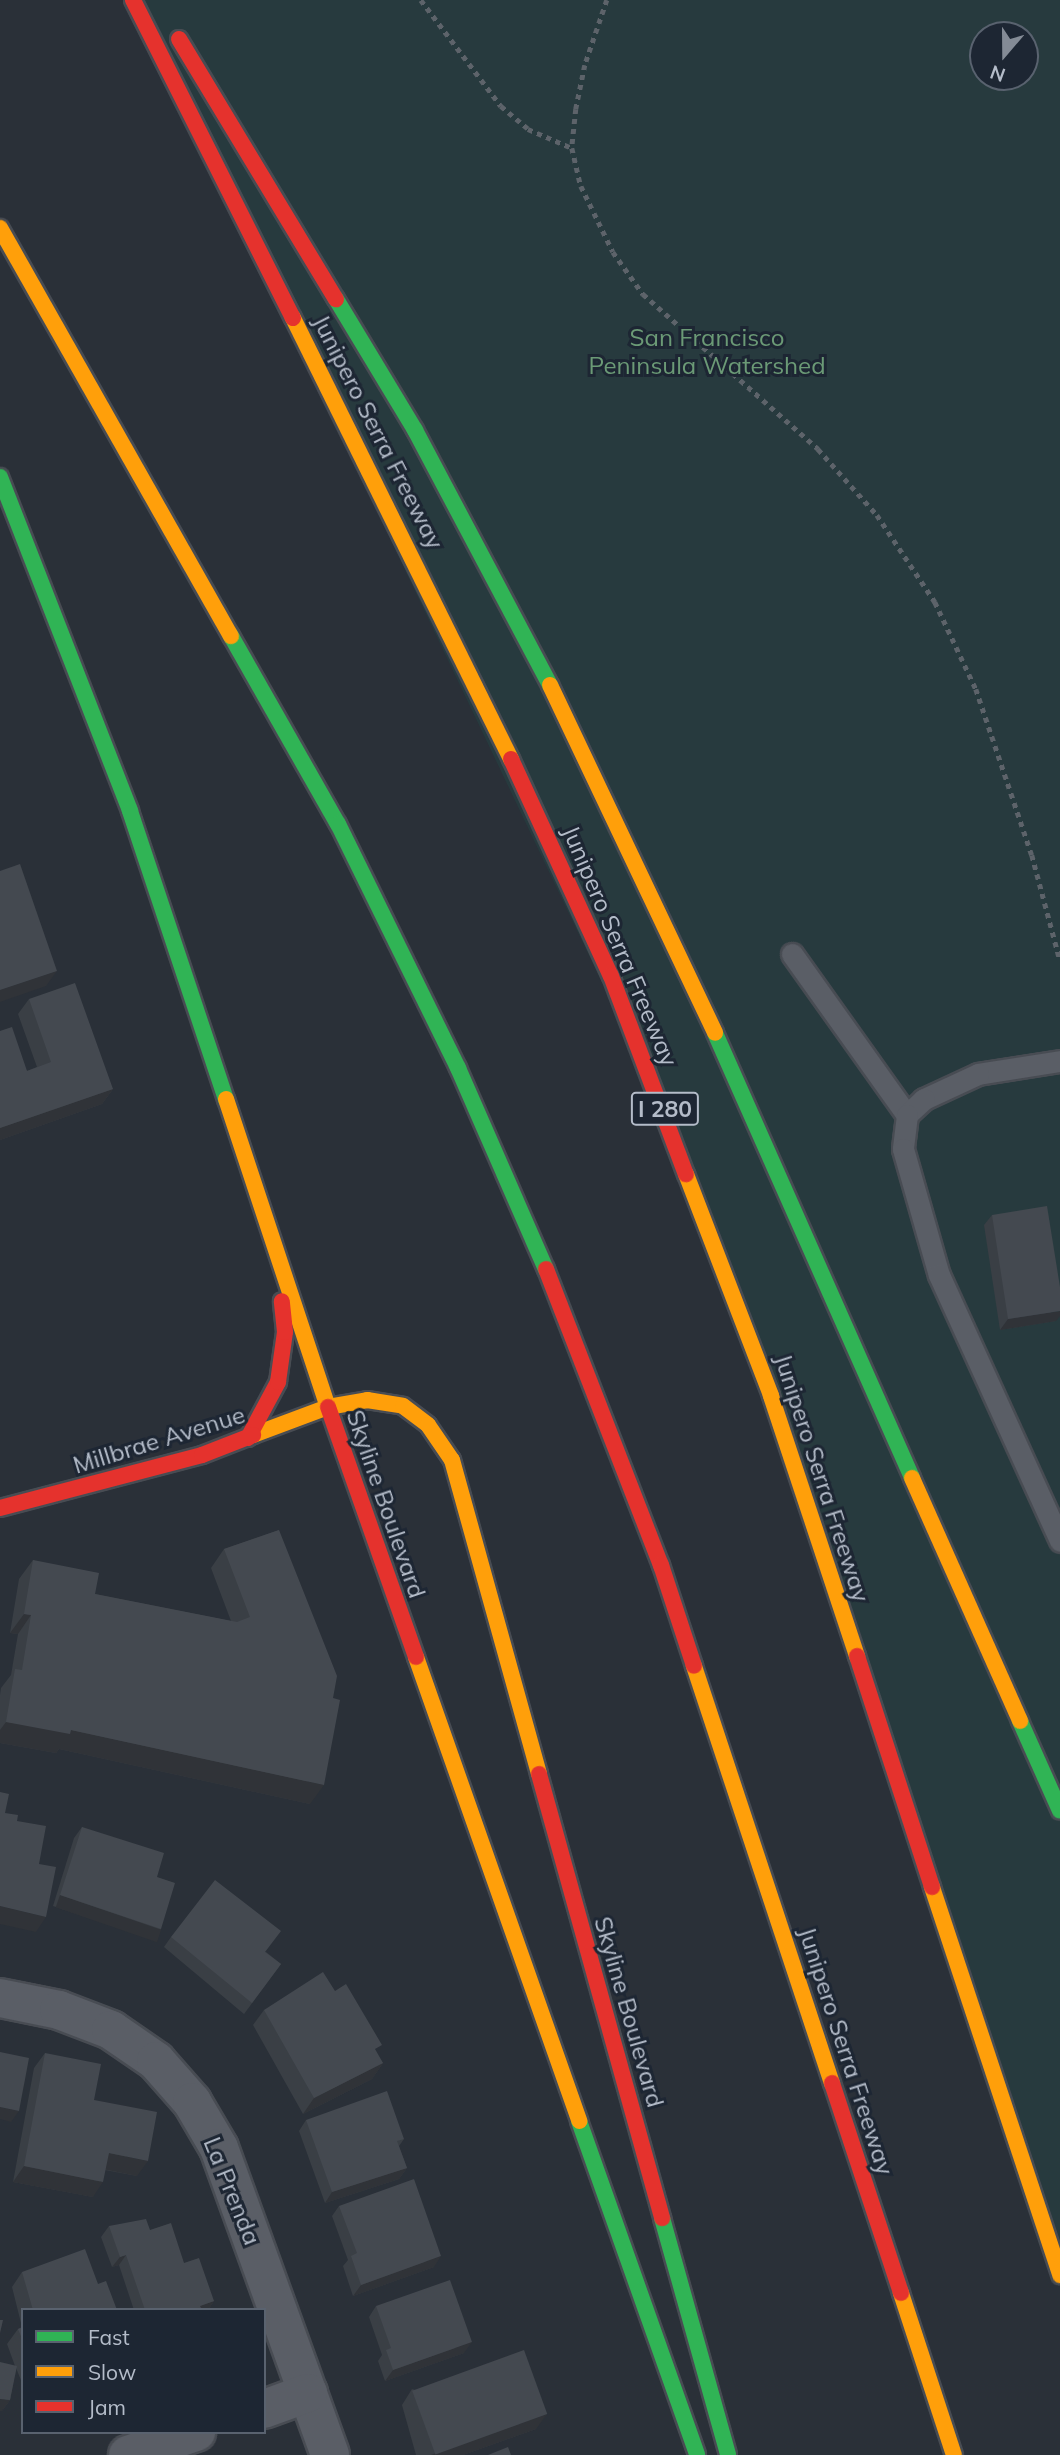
<!DOCTYPE html>
<style>
body{margin:0}
#map{position:relative;width:1060px;height:2455px;overflow:hidden;background:#2a3038;font-family:Mulish,sans-serif}
div>[style]{position:absolute}
.green>*{inset:0;background:#273a3e}
.path>*{height:4.5px;margin-top:-2.25px;transform-origin:0;background:repeating-linear-gradient(90deg,#5d636a 0 5px,transparent 0 10px)}
.roads{filter:drop-shadow(2px 0 #484c53) drop-shadow(-2px 0 #484c53) drop-shadow(0 2px #484c53) drop-shadow(0 -2px #484c53)}
.lane>*{height:21px;margin:-10.5px;padding:0 10.5px;transform-origin:10.5px;border-radius:10.5px;background:#5a5e66}
.street>*{height:38px;margin:-19px;padding:0 19px;transform-origin:19px;border-radius:19px;background:#5a5e66}
.fast>*{height:16px;margin:-8px;padding:0 8px;transform-origin:8px;border-radius:8px;background:#30b455}
.slow>*{height:16px;margin:-8px;padding:0 8px;transform-origin:8px;border-radius:8px;background:#ff9f0a}
.jam>*{height:16px;margin:-8px;padding:0 8px;transform-origin:8px;border-radius:8px;background:#e5322d}
.wall>*{inset:0;background:#3a3f45}
.shaded-wall>*{inset:0;background:#303338;transform-origin:0 0}
.building>*{inset:0;background:#444950;transform-origin:0 0}
span{translate:-50% -50%;white-space:nowrap;text-align:center;line-height:1.15;-webkit-text-stroke:6px #1d2633;paint-order:stroke}
.shield-label span{padding:2px 5px;background:#1d2633;border:2px solid;border-radius:5px;-webkit-text-stroke-width:0}
.shield-label{font-size:23px;color:#b4bcc9;font-weight:700}
.park-label{font-size:24px;color:#6b9a76}
.street-label{font-size:24px;color:#b4bcc9}
.legend{position:absolute;left:21px;top:2308px;width:245px;height:126px;box-sizing:border-box;background:#1d2633;border:2px solid #59626f;margin:0;padding:9px 12px;list-style:none;font-size:21px;color:#b4bcc9}
.legend li{display:flex;align-items:center;gap:14px;height:35px}
.legend b{width:35px;border:2px solid #59626f}
.north{position:absolute;left:969px;top:21px;width:70px;height:70px;box-sizing:border-box;background:#1d2633;border:2px solid #59626f;border-radius:50%;rotate:200deg;font-size:19px;font-weight:700;line-height:28px;text-align:center;color:#b4bcc9}
.north::after{content:'';display:block;margin:auto;width:24px;height:32px;background:#848b96;clip-path:polygon(50% 0,100% 100%,50% 72%,0 100%)}
</style>
<div id="map">
<div class="green">
<i style="clip-path:polygon(evenodd,133px 0,1060px 0,1060px 2275px,679px 1144px,133px 0,983px 35px,1025px 35px,1025px 77px,983px 77px,983px 35px)"></i>
</div>
<div class="path">
<i style="left:421px;top:0;width:133px;rotate:53deg"></i>
<i style="left:501px;top:106px;width:35px;rotate:40deg"></i>
<i style="left:528px;top:129px;width:48px;rotate:23.4deg"></i>
<i style="left:607px;top:0;width:69px;rotate:108.7deg"></i>
<i style="left:585px;top:65px;width:45px;rotate:101.6deg"></i>
<i style="left:576px;top:109px;width:39px;rotate:96deg"></i>
<i style="left:572px;top:148px;width:39px;rotate:77deg"></i>
<i style="left:581px;top:186px;width:73px;rotate:64.1deg"></i>
<i style="left:613px;top:252px;width:52px;rotate:54.5deg"></i>
<i style="left:643px;top:294px;width:234px;rotate:41.5deg"></i>
<i style="left:818px;top:449px;width:89px;rotate:48.2deg"></i>
<i style="left:877px;top:515px;width:105px;rotate:56.3deg"></i>
<i style="left:935px;top:602px;width:96px;rotate:64.8deg"></i>
<i style="left:976px;top:689px;width:175px;rotate:71.4deg"></i>
<i style="left:1032px;top:855px;width:109px;rotate:75.1deg"></i>
</div>
<div class="roads">
<div class="lane">
<i style="left:792px;top:954px;width:198px;rotate:54.5deg"></i>
<i style="left:1060px;top:1061px;width:83px;rotate:171deg"></i>
<i style="left:978px;top:1074px;width:60px;rotate:155.2deg"></i>
<i style="left:924px;top:1099px;width:23px;rotate:137deg"></i>
<i style="left:907px;top:1115px;width:34px;rotate:97deg"></i>
<i style="left:903px;top:1149px;width:131px;rotate:74.1deg"></i>
<i style="left:939px;top:1275px;width:292px;rotate:65.5deg"></i>
</div>
<div class="street">
<i style="left:0;top:1998px;width:60px;rotate:11.5deg"></i>
<i style="left:59px;top:2010px;width:56px;rotate:21deg"></i>
<i style="left:111px;top:2030px;width:55px;rotate:34.6deg"></i>
<i style="left:156px;top:2061px;width:55px;rotate:48.7deg"></i>
<i style="left:192px;top:2102px;width:53px;rotate:59.6deg"></i>
<i style="left:219px;top:2148px;width:326px;rotate:70.1deg"></i>
<i style="left:264px;top:2409px;width:47px;rotate:-20deg"></i>
<i style="left:128px;top:2455px;width:72px;rotate:-18.7deg"></i>
</div>
<div class="fast">
<i style="left:336px;top:299px;width:153px;rotate:58.9deg"></i>
<i style="left:415px;top:430px;width:289px;rotate:62.1deg"></i>
<i style="left:0;top:477px;width:358px;rotate:68.7deg"></i>
<i style="left:130px;top:811px;width:304px;rotate:71.6deg"></i>
<i style="left:231px;top:636px;width:216px;rotate:60.4deg"></i>
<i style="left:338px;top:824px;width:272px;rotate:63.8deg"></i>
<i style="left:458px;top:1068px;width:219px;rotate:66.4deg"></i>
<i style="left:715px;top:1033px;width:487px;rotate:66.1deg"></i>
<i style="left:1020px;top:1721px;width:98px;rotate:66deg"></i>
<i style="left:579px;top:2121px;width:354px;rotate:70.5deg"></i>
<i style="left:662px;top:2218px;width:246px;rotate:74.4deg"></i>
</div>
<div class="slow">
<i style="left:0;top:228px;width:469px;rotate:60.5deg"></i>
<i style="left:293px;top:318px;width:492px;rotate:63.7deg"></i>
<i style="left:550px;top:685px;width:385px;rotate:64.6deg"></i>
<i style="left:226px;top:1099px;width:324px;rotate:71.7deg"></i>
<i style="left:686px;top:1174px;width:238px;rotate:69deg"></i>
<i style="left:771px;top:1396px;width:274px;rotate:71.7deg"></i>
<i style="left:253px;top:1435px;width:80px;rotate:-20.5deg"></i>
<i style="left:328px;top:1407px;width:40px;rotate:-10deg"></i>
<i style="left:367px;top:1400px;width:36px;rotate:9deg"></i>
<i style="left:403px;top:1406px;width:31px;rotate:37deg"></i>
<i style="left:428px;top:1425px;width:42px;rotate:55.6deg"></i>
<i style="left:452px;top:1460px;width:326px;rotate:74.5deg"></i>
<i style="left:912px;top:1478px;width:266px;rotate:66deg"></i>
<i style="left:416px;top:1657px;width:492px;rotate:70.6deg"></i>
<i style="left:694px;top:1666px;width:439px;rotate:71.7deg"></i>
<i style="left:932px;top:1887px;width:409px;rotate:71.7deg"></i>
<i style="left:901px;top:2293px;width:170px;rotate:71.9deg"></i>
</div>
<div class="jam">
<i style="left:133px;top:0;width:356px;rotate:63.3deg"></i>
<i style="left:179px;top:39px;width:304px;rotate:58.9deg"></i>
<i style="left:511px;top:759px;width:239px;rotate:65.3deg"></i>
<i style="left:611px;top:976px;width:212px;rotate:69.3deg"></i>
<i style="left:546px;top:1269px;width:318px;rotate:68.8deg"></i>
<i style="left:661px;top:1565px;width:106px;rotate:71.9deg"></i>
<i style="left:328px;top:1407px;width:265px;rotate:70.6deg"></i>
<i style="left:248px;top:1438px;width:64px;rotate:-61.8deg"></i>
<i style="left:278px;top:1382px;width:50px;rotate:-82deg"></i>
<i style="left:285px;top:1332px;width:31px;rotate:-96deg"></i>
<i style="left:0;top:1508px;width:209px;rotate:-14.7deg"></i>
<i style="left:202px;top:1455px;width:55px;rotate:-21.4deg"></i>
<i style="left:857px;top:1656px;width:243px;rotate:72deg"></i>
<i style="left:539px;top:1774px;width:461px;rotate:74.5deg"></i>
<i style="left:832px;top:2083px;width:221px;rotate:71.8deg"></i>
</div>
</div>
<div class="wall">
<i style="clip-path:polygon(29px 999px,113px 1089px,102px 1104px,0 1140px,0 1031px,27px 1071px,37px 1067px,18px 1014px)"></i>
<i style="clip-path:polygon(992px 1215px,1056px 1321px,1000px 1330px,984px 1225px)"></i>
<i style="clip-path:polygon(279px 1530px,310px 1804px,59px 1749px,56px 1753px,0 1743px,0 1695px,1px 1688px,11px 1675px,18px 1634px,10px 1633px,19px 1579px,33px 1560px,95px 1594px,231px 1621px,211px 1568px,224px 1549px)"></i>
<i style="clip-path:polygon(82px 1827px,157px 1877px,161px 1929px,153px 1940px,53px 1906px,74px 1838px)"></i>
<i style="clip-path:polygon(171px 1937px,266px 1952px,281px 1964px,244px 2014px,164px 1947px)"></i>
<i style="clip-path:polygon(335px 1991px,383px 2063px,372px 2079px,303px 2114px,253px 2025px,264px 2010px)"></i>
<i style="clip-path:polygon(45px 2053px,94px 2100px,137px 2176px,105px 2170px,93px 2197px,13px 2182px,34px 2068px)"></i>
<i style="clip-path:polygon(306px 2120px,404px 2139px,399px 2146px,407px 2168px,399px 2179px,325px 2203px,299px 2131px)"></i>
<i style="clip-path:polygon(339px 2206px,434px 2267px,353px 2296px,343px 2266px,348px 2260px,332px 2216px)"></i>
<i style="clip-path:polygon(109px 2226px,150px 2230px,184px 2263px,214px 2301px,208px 2310px,134px 2310px,119px 2265px,112px 2267px,101px 2237px)"></i>
<i style="clip-path:polygon(22px 2272px,98px 2284px,117px 2310px,23px 2310px,23px 2385px,16px 2368px,10px 2400px,2px 2411px,15px 2366px,7px 2344px,18px 2329px,22px 2327px,12px 2287px)"></i>
<i style="clip-path:polygon(376px 2306px,464px 2353px,385px 2381px,378px 2361px,382px 2355px,369px 2317px)"></i>
<i style="clip-path:polygon(412px 2389px,536px 2429px,463px 2455px,416px 2455px,402px 2405px)"></i>
</div>
<div class="shaded-wall">
<i style="clip-path:polygon(57px 971px,46px 986px,0 1002px,0 990px)"></i>
<i style="clip-path:polygon(113px 1089px,102px 1104px,0 1140px,0 1128px)"></i>
<i style="clip-path:polygon(1060px 1311px,1060px 1316px,1056px 1321px,1000px 1330px,1008px 1319px)"></i>
<i style="clip-path:polygon(24px 1614px,31px 1615px,18px 1634px,10px 1633px)"></i>
<i style="clip-path:polygon(6px 1722px,71px 1730px,324px 1785px,310px 1804px,59px 1749px,56px 1753px,0 1743px,0 1730px)"></i>
<i style="left:60px;top:1895px;width:107px;height:13px;rotate:19deg"></i>
<i style="clip-path:polygon(0 1906px,46px 1917px,36px 1932px,0 1924px)"></i>
<i style="clip-path:polygon(383px 2063px,372px 2079px,303px 2114px,314px 2098px)"></i>
<i style="clip-path:polygon(0 2107px,19px 2111px,11px 2122px,0 2119px)"></i>
<i style="clip-path:polygon(109px 2153px,148px 2161px,137px 2176px,98px 2168px)"></i>
<i style="clip-path:polygon(24px 2166px,103px 2182px,93px 2197px,13px 2182px)"></i>
<i style="clip-path:polygon(407px 2168px,399px 2179px,325px 2203px,332px 2192px)"></i>
<i style="clip-path:polygon(126px 2255px,119px 2265px,112px 2267px,120px 2257px)"></i>
<i style="clip-path:polygon(441px 2256px,434px 2267px,353px 2296px,361px 2285px)"></i>
<i style="clip-path:polygon(214px 2301px,208px 2310px,198px 2310px,200px 2306px)"></i>
<i style="clip-path:polygon(472px 2342px,464px 2353px,385px 2381px,393px 2370px)"></i>
<i style="clip-path:polygon(0 2399px,10px 2400px,2px 2411px,0 2411px)"></i>
<i style="clip-path:polygon(547px 2414px,536px 2429px,463px 2455px,431px 2455px)"></i>
</div>
<div class="building">
<i style="clip-path:polygon(20px 864px,57px 971px,0 990px,0 871px)"></i>
<i style="clip-path:polygon(75px 983px,113px 1089px,0 1128px,0 1031px,12px 1027px,27px 1071px,51px 1062px,29px 999px)"></i>
<i style="clip-path:polygon(1047px 1206px,1060px 1287px,1060px 1311px,1008px 1319px,992px 1215px)"></i>
<i style="clip-path:polygon(279px 1530px,337px 1676px,333px 1698px,340px 1700px,324px 1785px,71px 1730px,70px 1734px,6px 1722px,15px 1669px,22px 1670px,31px 1615px,24px 1614px,33px 1560px,99px 1573px,95px 1594px,237px 1622px,250px 1617px,224px 1549px)"></i>
<i style="clip-path:polygon(0 1792px,9px 1794px,5px 1813px,18px 1815px,17px 1821px,46px 1826px,39px 1864px,56px 1867px,46px 1917px,0 1906px)"></i>
<i style="clip-path:polygon(82px 1827px,164px 1853px,157px 1877px,175px 1883px,161px 1929px,60px 1895px)"></i>
<i style="clip-path:polygon(215px 1880px,281px 1931px,265px 1952px,281px 1964px,252px 2003px,171px 1937px)"></i>
<i style="clip-path:polygon(323px 1972px,335px 1991px,346px 1984px,382px 2045px,375px 2049px,383px 2063px,314px 2098px,264px 2010px)"></i>
<i style="clip-path:polygon(0 2052px,29px 2058px,19px 2111px,0 2107px)"></i>
<i style="clip-path:polygon(45px 2053px,101px 2064px,94px 2100px,157px 2112px,148px 2161px,109px 2153px,103px 2182px,24px 2166px)"></i>
<i style="clip-path:polygon(387px 2091px,404px 2139px,397px 2141px,407px 2168px,332px 2192px,306px 2120px)"></i>
<i style="clip-path:polygon(414px 2179px,441px 2256px,361px 2285px,351px 2256px,357px 2253px,339px 2206px)"></i>
<i style="clip-path:polygon(146px 2219px,150px 2230px,171px 2223px,184px 2263px,199px 2258px,214px 2301px,200px 2306px,202px 2310px,145px 2310px,126px 2255px,120px 2257px,109px 2226px)"></i>
<i style="clip-path:polygon(85px 2249px,98px 2284px,106px 2281px,117px 2310px,33px 2310px,22px 2272px)"></i>
<i style="clip-path:polygon(450px 2280px,472px 2342px,393px 2370px,386px 2350px,391px 2348px,376px 2306px)"></i>
<i style="clip-path:polygon(0 2320px,3px 2320px,0 2333px)"></i>
<i style="clip-path:polygon(23px 2327px,23px 2341px,18px 2329px)"></i>
<i style="left:524px;top:2350px;width:68px;height:119px;rotate:70deg"></i>
<i style="clip-path:polygon(0 2362px,17px 2366px,10px 2400px,0 2399px)"></i>
<i style="clip-path:polygon(508px 2447px,511px 2455px,488px 2455px)"></i>
</div>
<div class="shield-label">
<span style="left:665px;top:1109px">I 280</span>
</div>
<div class="park-label">
<span style="left:707px;top:352px">San Francisco<br>Peninsula Watershed</span>
</div>
<div class="street-label">
<span style="left:378px;top:432px;rotate:63deg">Junipero Serra Freeway</span>
<span style="left:620px;top:946px;rotate:67deg">Junipero Serra Freeway</span>
<span style="left:159px;top:1440px;rotate:-17deg">Millbrae Avenue</span>
<span style="left:822px;top:1478px;rotate:72deg">Junipero Serra Freeway</span>
<span style="left:386px;top:1504px;rotate:71deg">Skyline Boulevard</span>
<span style="left:629px;top:2012px;rotate:74deg">Skyline Boulevard</span>
<span style="left:846px;top:2051px;rotate:72deg">Junipero Serra Freeway</span>
<span style="left:232px;top:2191px;rotate:68deg">La Prenda</span>
</div>
<ul class="legend">
<li><b style="height:9px;background:#30b455"></b>Fast</li>
<li><b style="height:9px;background:#ff9f0a"></b>Slow</li>
<li><b style="height:9px;background:#e5322d"></b>Jam</li>
</ul>
<div class="north">N</div>
</div>
